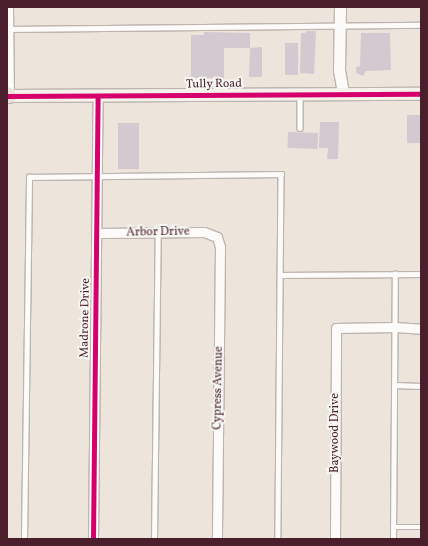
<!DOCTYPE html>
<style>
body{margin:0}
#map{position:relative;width:428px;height:546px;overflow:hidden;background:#ede5dc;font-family:Vollkorn,serif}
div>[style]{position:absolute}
.building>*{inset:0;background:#d3c9d0;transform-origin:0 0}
.roads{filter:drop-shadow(1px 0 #bdb4af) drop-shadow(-1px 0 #bdb4af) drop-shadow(0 1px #bdb4af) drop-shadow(0 -1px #bdb4af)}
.service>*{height:4.5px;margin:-2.25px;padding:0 2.25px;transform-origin:2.25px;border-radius:2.25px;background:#fcfbfa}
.minor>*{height:9px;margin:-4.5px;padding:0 4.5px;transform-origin:4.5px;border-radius:4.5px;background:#fcfbfa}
.tertiary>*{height:11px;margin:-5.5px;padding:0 5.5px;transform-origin:5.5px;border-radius:5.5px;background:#fcfbfa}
.secondary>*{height:12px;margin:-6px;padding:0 6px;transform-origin:6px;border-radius:6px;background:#f5f1eb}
.primary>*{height:14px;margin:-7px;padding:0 7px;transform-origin:7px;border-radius:7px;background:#e9e2d6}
.cycleway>*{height:5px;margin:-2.5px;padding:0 2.5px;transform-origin:2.5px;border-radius:2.5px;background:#d6006c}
span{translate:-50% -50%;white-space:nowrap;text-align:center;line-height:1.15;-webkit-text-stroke:4px #f6f6f2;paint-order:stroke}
.street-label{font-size:12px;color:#4a1f2b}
.frame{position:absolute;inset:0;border:8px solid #4a1f2b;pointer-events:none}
</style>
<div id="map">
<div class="building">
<i style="clip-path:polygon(306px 31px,316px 31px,314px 74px,300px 73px,301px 33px,305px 33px)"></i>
<i style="clip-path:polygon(204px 32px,250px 33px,250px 48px,262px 47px,262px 77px,249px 77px,250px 48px,224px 48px,224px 78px,191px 78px,191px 35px,204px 35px)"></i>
<i style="clip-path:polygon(361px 33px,390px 33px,391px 70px,366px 71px,363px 76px,356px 73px,356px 67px,360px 66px)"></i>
<i style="left:285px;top:43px;width:13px;height:32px"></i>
<i style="left:407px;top:115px;width:14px;height:28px"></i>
<i style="clip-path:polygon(320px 122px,339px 122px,338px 159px,327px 159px,328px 148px,319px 148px)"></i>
<i style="left:118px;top:123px;width:21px;height:46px"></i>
<i style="left:288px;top:132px;width:30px;height:16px;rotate:2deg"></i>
</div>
<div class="roads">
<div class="service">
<i style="left:8px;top:29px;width:413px;rotate:-0.6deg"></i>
<i style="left:300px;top:96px;width:32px;rotate:90deg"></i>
<i style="left:281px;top:275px;width:140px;rotate:-0.4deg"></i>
<i style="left:394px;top:385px;width:27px;rotate:2deg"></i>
<i style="left:393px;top:527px;width:28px"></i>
<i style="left:24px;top:539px;width:362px;rotate:-89.2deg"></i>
<i style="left:29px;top:177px;width:252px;rotate:-0.7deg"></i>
<i style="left:281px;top:174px;width:365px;rotate:90.5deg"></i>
<i style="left:154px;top:539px;width:306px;rotate:-89.3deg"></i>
<i style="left:393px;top:539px;width:265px;rotate:-89.6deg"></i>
</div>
<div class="minor">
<i style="left:8px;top:7px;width:89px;rotate:89.4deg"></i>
<i style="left:97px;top:233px;width:107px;rotate:-0.5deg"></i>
<i style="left:204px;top:232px;width:14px;rotate:21deg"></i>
<i style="left:217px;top:237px;width:10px;rotate:73deg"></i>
<i style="left:220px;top:247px;width:292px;rotate:90.6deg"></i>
<i style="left:93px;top:539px;width:442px;rotate:-89.4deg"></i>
<i style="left:335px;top:539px;width:211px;rotate:-89.7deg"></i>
<i style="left:336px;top:328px;width:59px;rotate:-1deg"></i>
<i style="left:395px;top:327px;width:26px;rotate:4deg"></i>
</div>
<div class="tertiary">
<i style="left:340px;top:7px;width:63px;rotate:90.9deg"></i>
<i style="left:339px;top:70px;width:23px;rotate:80deg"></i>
</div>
<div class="secondary">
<i style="left:7px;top:96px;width:414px;rotate:-0.3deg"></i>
</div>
<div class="primary">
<i style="left:7px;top:94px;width:3px;rotate:45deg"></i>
</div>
</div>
<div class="cycleway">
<i style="left:7px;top:96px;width:414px;rotate:-0.3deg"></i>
<i style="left:93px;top:539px;width:442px;rotate:-89.4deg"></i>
</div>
<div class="street-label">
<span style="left:214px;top:85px;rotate:-1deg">Tully Road</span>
<span style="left:158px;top:233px;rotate:-1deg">Arbor Drive</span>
<span style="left:86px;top:318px;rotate:-89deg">Madrone Drive</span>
<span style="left:219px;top:388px;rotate:-89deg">Cypress Avenue</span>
<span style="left:336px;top:433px;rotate:-90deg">Baywood Drive</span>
</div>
<div class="frame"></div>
</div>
